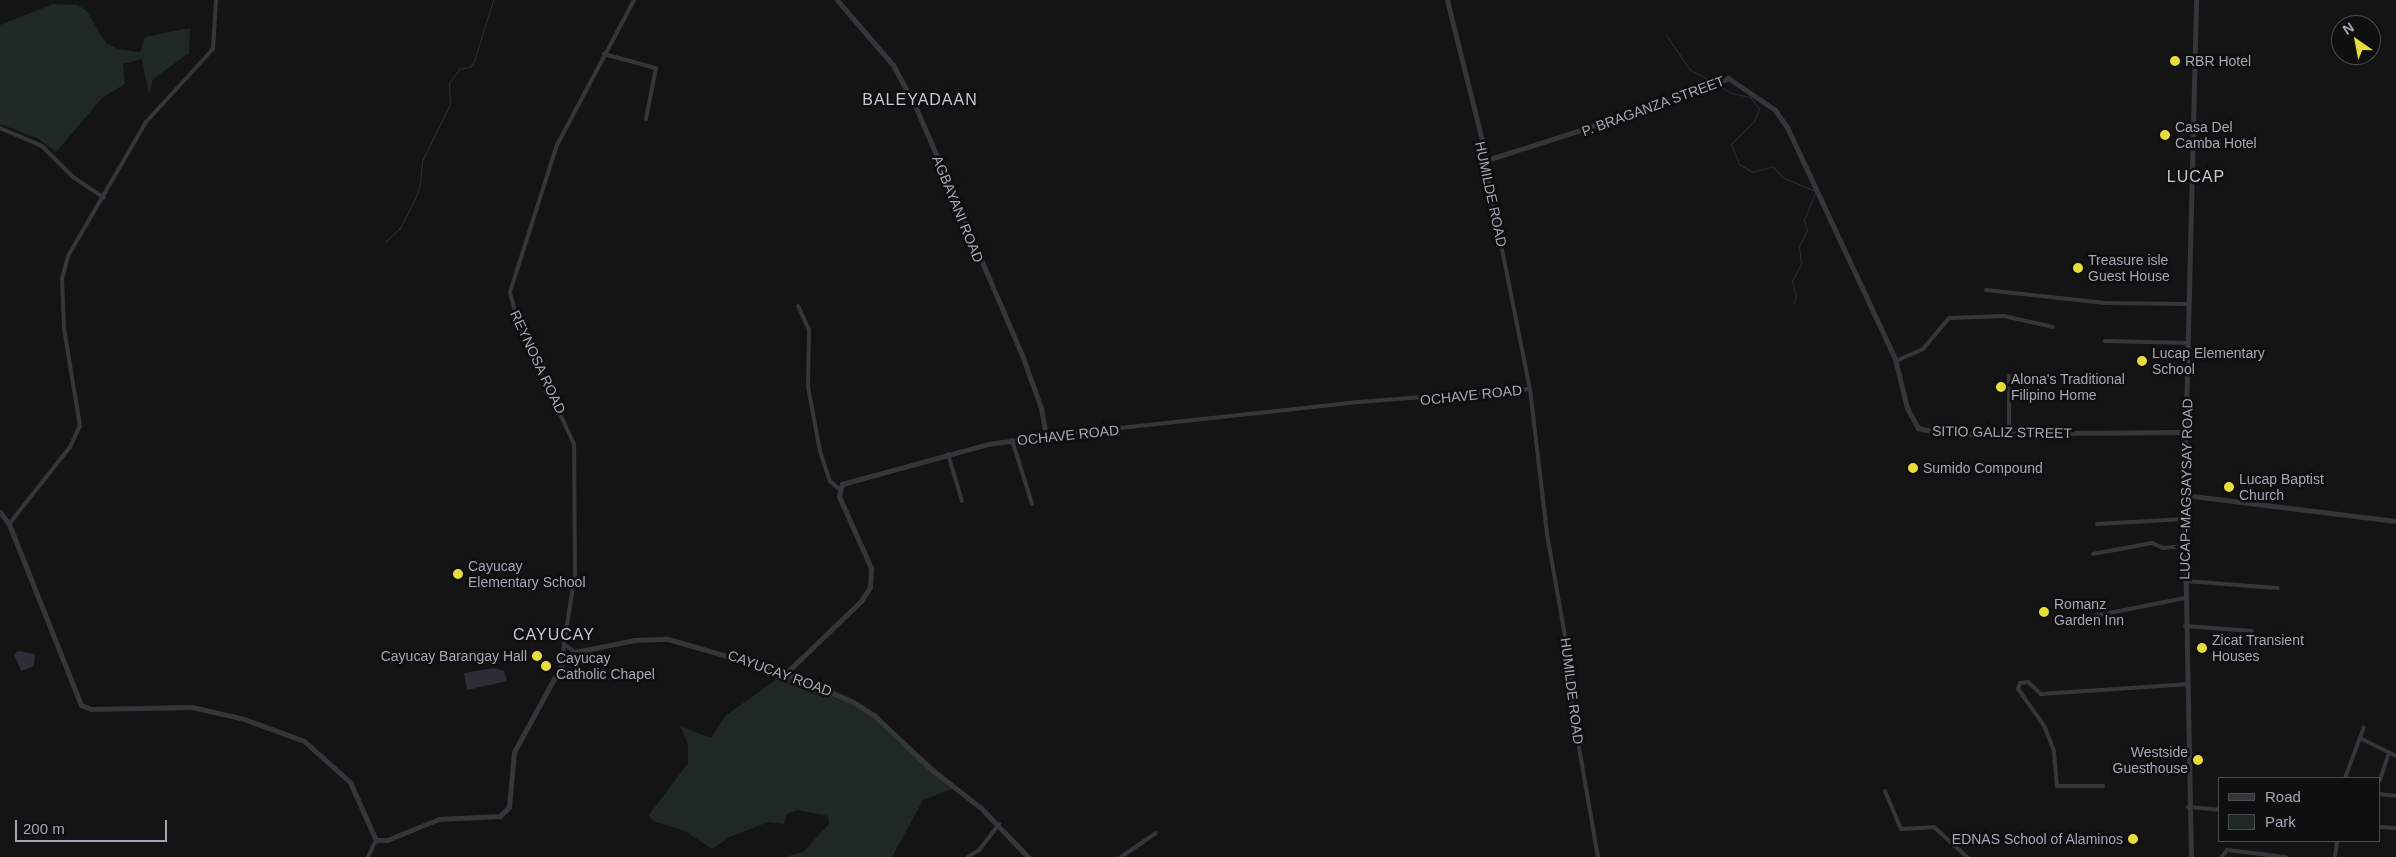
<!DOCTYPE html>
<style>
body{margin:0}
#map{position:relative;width:2396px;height:857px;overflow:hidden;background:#141415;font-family:Arial,sans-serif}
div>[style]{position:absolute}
.green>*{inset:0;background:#202823}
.water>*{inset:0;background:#2b2e38}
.stream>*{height:1px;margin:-0.5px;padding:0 0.5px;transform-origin:0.5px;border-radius:0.5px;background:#2b2e38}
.minor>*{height:4px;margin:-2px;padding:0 2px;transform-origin:2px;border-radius:2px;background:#36353a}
.tertiary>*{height:5px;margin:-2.5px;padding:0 2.5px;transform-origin:2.5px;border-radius:2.5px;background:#36353a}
.dots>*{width:14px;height:14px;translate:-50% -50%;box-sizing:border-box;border:2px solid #0f0f10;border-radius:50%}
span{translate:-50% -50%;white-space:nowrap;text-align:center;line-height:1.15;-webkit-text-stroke:5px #0f0f10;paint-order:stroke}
.poi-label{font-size:14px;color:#a6a7b5}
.left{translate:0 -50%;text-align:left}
.right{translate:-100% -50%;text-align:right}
.street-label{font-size:14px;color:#a6a7b5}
.quarter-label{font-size:16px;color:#c7c7d1;letter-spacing:1px}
.legend{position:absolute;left:2218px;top:777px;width:162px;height:65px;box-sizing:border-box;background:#0f0f10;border:1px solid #4b4c52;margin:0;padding:6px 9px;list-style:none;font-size:15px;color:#a6a7b5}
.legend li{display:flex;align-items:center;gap:10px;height:25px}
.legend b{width:25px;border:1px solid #4b4c52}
.north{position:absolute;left:2331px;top:15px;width:50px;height:50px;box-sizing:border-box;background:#0f0f10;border:1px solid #4b4c52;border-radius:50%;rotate:327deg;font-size:14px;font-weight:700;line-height:20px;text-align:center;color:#a6a7b5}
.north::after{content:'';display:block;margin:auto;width:18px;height:22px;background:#e6dc3b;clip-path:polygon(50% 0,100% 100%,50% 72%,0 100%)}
.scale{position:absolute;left:15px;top:820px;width:152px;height:22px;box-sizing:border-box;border:2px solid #a6a7b5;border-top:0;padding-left:6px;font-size:15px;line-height:18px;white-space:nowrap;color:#a6a7b5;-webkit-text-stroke:4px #0f0f10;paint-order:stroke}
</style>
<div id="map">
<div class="green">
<i style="clip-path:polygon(53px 4px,77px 5px,86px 10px,106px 43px,118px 49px,140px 52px,145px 37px,190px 28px,189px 53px,153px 79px,149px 95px,142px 59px,123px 64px,125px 84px,103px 97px,56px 152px,37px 138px,0 124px,0 25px)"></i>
<i style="clip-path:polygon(779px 670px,814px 680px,860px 703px,957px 787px,923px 800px,892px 857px,785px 857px,803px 852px,829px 824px,828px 816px,797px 810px,787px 814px,784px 824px,768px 822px,730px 837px,712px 849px,685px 831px,653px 821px,649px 815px,688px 763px,688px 744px,680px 726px,711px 738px,725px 716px,774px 681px)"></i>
</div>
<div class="water">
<i style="clip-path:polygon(18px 651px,35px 654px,34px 666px,21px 671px,14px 654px)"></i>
<i style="clip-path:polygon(494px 668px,504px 671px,507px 681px,467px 690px,464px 673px)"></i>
</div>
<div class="stream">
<i style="left:1666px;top:35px;width:42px;rotate:55.6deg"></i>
<i style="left:1690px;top:70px;width:29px;rotate:27deg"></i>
<i style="left:1719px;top:85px;width:14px;rotate:34deg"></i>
<i style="left:1731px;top:93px;width:19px;rotate:12deg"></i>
<i style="left:1750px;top:97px;width:15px;rotate:53deg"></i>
<i style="left:1759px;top:109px;width:13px;rotate:113deg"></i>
<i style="left:1754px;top:121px;width:33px;rotate:135deg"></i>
<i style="left:1731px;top:144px;width:22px;rotate:68deg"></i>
<i style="left:1739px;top:164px;width:15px;rotate:32deg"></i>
<i style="left:1752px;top:172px;width:22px;rotate:-16deg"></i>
<i style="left:1773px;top:166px;width:14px;rotate:51deg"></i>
<i style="left:1782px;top:177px;width:34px;rotate:23deg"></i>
<i style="left:385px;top:242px;width:21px;rotate:-43deg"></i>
<i style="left:400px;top:228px;width:30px;rotate:-63deg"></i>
<i style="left:414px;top:201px;width:17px;rotate:-69deg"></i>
<i style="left:420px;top:185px;width:24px;rotate:-85deg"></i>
<i style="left:422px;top:161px;width:64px;rotate:-63.8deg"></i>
<i style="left:450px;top:104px;width:21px;rotate:-93deg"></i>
<i style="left:449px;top:83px;width:17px;rotate:-54deg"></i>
<i style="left:459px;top:69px;width:11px;rotate:-10deg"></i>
<i style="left:470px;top:67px;width:7px;rotate:-56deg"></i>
<i style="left:474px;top:61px;width:64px;rotate:-72.7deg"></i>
<i style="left:1794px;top:303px;width:6px;rotate:-72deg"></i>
<i style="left:1796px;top:297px;width:16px;rotate:-104deg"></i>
<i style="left:1792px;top:281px;width:19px;rotate:-62deg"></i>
<i style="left:1801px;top:264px;width:18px;rotate:-96deg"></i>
<i style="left:1799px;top:246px;width:18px;rotate:-63deg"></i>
<i style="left:1807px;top:230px;width:10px;rotate:-107deg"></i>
<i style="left:1804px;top:220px;width:29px;rotate:-68deg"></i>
</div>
<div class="minor">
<i style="left:604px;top:54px;width:54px;rotate:15.1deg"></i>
<i style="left:656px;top:68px;width:52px;rotate:101.1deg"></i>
<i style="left:0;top:128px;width:46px;rotate:23.2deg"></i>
<i style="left:42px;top:146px;width:44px;rotate:45deg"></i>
<i style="left:73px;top:177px;width:37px;rotate:34deg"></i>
<i style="left:1484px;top:159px;width:235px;rotate:78.7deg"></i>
<i style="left:1530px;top:389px;width:146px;rotate:83.3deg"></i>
<i style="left:1547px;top:534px;width:133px;rotate:80deg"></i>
<i style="left:1570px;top:665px;width:36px;rotate:88deg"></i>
<i style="left:1571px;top:701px;width:158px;rotate:80.2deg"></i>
<i style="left:1986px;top:290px;width:120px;rotate:6.2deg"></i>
<i style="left:2105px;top:303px;width:83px;rotate:0.7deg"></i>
<i style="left:798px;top:306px;width:26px;rotate:65deg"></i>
<i style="left:809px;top:330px;width:57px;rotate:91deg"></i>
<i style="left:808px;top:387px;width:65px;rotate:79.4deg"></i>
<i style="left:820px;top:451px;width:32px;rotate:72deg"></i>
<i style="left:830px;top:481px;width:12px;rotate:42deg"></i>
<i style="left:2105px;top:341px;width:83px;rotate:1.4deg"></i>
<i style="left:1896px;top:361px;width:30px;rotate:-24deg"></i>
<i style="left:1923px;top:349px;width:40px;rotate:-50deg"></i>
<i style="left:1949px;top:318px;width:55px;rotate:-2.1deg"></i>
<i style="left:2004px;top:316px;width:50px;rotate:12.7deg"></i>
<i style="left:2009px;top:376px;width:57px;rotate:90deg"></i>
<i style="left:1046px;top:436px;width:314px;rotate:-6.2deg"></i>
<i style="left:1358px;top:402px;width:172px;rotate:-4.3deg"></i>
<i style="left:1012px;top:440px;width:67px;rotate:72.6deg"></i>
<i style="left:948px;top:454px;width:49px;rotate:73.4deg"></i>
<i style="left:9px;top:524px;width:98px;rotate:-51.6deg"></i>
<i style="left:70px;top:447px;width:23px;rotate:-65deg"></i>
<i style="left:80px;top:426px;width:99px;rotate:-99.3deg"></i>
<i style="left:64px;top:328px;width:49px;rotate:-92.3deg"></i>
<i style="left:62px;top:279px;width:24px;rotate:-75deg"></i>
<i style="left:68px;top:256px;width:155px;rotate:-59.8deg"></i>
<i style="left:146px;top:122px;width:99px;rotate:-47.5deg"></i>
<i style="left:213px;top:49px;width:49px;rotate:-86.5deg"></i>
<i style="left:2097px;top:524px;width:88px;rotate:-3.3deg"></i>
<i style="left:2093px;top:554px;width:60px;rotate:-10.6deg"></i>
<i style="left:2152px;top:543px;width:12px;rotate:24deg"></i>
<i style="left:2163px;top:548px;width:21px;rotate:-5deg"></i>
<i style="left:2185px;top:581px;width:93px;rotate:4.3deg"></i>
<i style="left:2084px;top:618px;width:103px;rotate:-11.2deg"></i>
<i style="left:2185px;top:626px;width:67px;rotate:4.3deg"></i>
<i style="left:575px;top:652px;width:14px;rotate:-144deg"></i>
<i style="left:564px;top:644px;width:71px;rotate:-81.1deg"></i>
<i style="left:575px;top:574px;width:130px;rotate:-90.4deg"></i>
<i style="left:574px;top:444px;width:130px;rotate:-115deg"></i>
<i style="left:519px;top:326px;width:35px;rotate:-105deg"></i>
<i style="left:510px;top:292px;width:154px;rotate:-72.3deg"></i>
<i style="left:557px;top:145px;width:164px;rotate:-62deg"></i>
<i style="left:563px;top:662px;width:18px;rotate:-87deg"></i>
<i style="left:2360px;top:738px;width:40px;rotate:26.6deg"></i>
<i style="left:2345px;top:778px;width:54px;rotate:-69.6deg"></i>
<i style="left:2380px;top:780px;width:29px;rotate:-72deg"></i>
<i style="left:2103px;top:786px;width:46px;rotate:180deg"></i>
<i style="left:2057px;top:786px;width:35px;rotate:-95deg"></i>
<i style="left:2054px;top:751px;width:26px;rotate:-111deg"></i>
<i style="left:2045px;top:727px;width:47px;rotate:-125.4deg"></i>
<i style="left:2018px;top:689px;width:6px;rotate:-72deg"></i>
<i style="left:2020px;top:683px;width:8px;rotate:-7deg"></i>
<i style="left:2028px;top:682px;width:18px;rotate:43deg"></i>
<i style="left:2041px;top:694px;width:145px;rotate:-3.9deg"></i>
<i style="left:1885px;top:791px;width:41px;rotate:67.2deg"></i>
<i style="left:1901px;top:829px;width:33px;rotate:-3deg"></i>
<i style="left:1934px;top:827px;width:45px;rotate:42.3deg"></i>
<i style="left:2380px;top:794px;width:16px;rotate:7deg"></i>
<i style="left:2188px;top:807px;width:32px;rotate:5deg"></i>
<i style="left:2380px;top:827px;width:16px;rotate:4deg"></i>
<i style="left:2335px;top:856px;width:15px;rotate:-82deg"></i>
<i style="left:368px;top:857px;width:19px;rotate:-65deg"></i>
<i style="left:968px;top:857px;width:13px;rotate:-32deg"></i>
<i style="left:979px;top:850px;width:33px;rotate:-52deg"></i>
<i style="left:1121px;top:857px;width:42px;rotate:-34.4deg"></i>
<i style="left:2222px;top:857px;width:9px;rotate:-54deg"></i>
<i style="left:2227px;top:850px;width:59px;rotate:6.8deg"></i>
</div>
<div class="tertiary">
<i style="left:1447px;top:0;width:165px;rotate:76deg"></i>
<i style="left:1487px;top:160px;width:232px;rotate:-17.8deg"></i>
<i style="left:1708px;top:89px;width:23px;rotate:-29deg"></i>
<i style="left:1728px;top:78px;width:57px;rotate:34.2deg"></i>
<i style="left:1775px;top:110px;width:21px;rotate:55deg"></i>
<i style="left:1787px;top:127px;width:256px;rotate:65deg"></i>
<i style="left:1895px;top:359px;width:50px;rotate:76.2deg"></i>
<i style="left:1907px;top:408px;width:23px;rotate:61deg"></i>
<i style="left:1918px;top:428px;width:28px;rotate:13deg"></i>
<i style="left:1945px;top:434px;width:240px;rotate:-0.5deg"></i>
<i style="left:2184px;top:495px;width:214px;rotate:7deg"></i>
<i style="left:0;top:512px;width:15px;rotate:53deg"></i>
<i style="left:9px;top:524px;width:195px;rotate:68.3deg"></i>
<i style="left:81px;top:705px;width:11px;rotate:22deg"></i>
<i style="left:91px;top:709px;width:101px;rotate:-1.1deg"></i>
<i style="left:192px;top:707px;width:53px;rotate:13deg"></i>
<i style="left:244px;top:719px;width:64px;rotate:20.1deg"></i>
<i style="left:304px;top:741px;width:62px;rotate:41.7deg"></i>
<i style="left:350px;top:782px;width:64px;rotate:65.9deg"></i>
<i style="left:376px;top:840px;width:11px"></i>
<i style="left:387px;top:840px;width:56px;rotate:-22deg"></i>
<i style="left:439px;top:819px;width:61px;rotate:-2.8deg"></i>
<i style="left:500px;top:816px;width:13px;rotate:-45deg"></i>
<i style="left:509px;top:807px;width:55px;rotate:-84.8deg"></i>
<i style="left:514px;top:752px;width:102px;rotate:-61.4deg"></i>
<i style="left:563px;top:662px;width:16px;rotate:-40deg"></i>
<i style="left:575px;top:652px;width:61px;rotate:-11.3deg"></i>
<i style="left:635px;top:640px;width:33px;rotate:-2deg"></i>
<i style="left:668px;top:639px;width:123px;rotate:16.1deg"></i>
<i style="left:786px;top:673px;width:73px;rotate:23.4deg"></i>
<i style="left:853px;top:702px;width:26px;rotate:32deg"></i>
<i style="left:875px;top:716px;width:79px;rotate:43.5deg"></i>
<i style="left:932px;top:770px;width:62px;rotate:37.8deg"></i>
<i style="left:981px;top:808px;width:68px;rotate:46.2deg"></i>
<i style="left:786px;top:673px;width:104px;rotate:-43.8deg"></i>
<i style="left:861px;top:601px;width:17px;rotate:-57deg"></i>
<i style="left:870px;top:587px;width:19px;rotate:-87deg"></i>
<i style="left:871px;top:568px;width:79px;rotate:-114deg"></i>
<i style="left:839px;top:496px;width:12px;rotate:-76deg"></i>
<i style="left:842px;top:484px;width:151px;rotate:-15.3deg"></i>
<i style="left:988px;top:444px;width:59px;rotate:-7.9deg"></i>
<i style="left:1046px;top:436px;width:28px;rotate:-100deg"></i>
<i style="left:1041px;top:408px;width:56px;rotate:-109.7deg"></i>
<i style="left:1022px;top:355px;width:269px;rotate:-113.2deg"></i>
<i style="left:916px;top:108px;width:49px;rotate:-118.1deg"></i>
<i style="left:893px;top:65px;width:86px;rotate:-130.7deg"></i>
<i style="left:2191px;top:857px;width:362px;rotate:-91.1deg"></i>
<i style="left:2184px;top:495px;width:495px;rotate:-88.6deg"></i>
</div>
<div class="dots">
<i style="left:2175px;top:61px;background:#e6dc3b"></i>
<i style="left:2165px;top:135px;background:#e6dc3b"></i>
<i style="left:2078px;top:268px;background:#e6dc3b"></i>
<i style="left:2142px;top:361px;background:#e6dc3b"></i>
<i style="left:2001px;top:387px;background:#e6dc3b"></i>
<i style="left:1913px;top:468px;background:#e6dc3b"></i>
<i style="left:2229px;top:487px;background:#e6dc3b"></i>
<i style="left:458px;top:574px;background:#e6dc3b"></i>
<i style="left:2044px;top:612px;background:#e6dc3b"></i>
<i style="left:2202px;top:648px;background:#e6dc3b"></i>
<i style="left:537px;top:656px;background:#e6dc3b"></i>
<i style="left:546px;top:666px;background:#e6dc3b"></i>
<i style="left:2198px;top:760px;background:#e6dc3b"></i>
<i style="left:2133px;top:839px;background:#e6dc3b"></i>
</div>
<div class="poi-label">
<span class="left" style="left:2185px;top:61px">RBR Hotel</span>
<span class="left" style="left:2175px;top:135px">Casa Del<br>Camba Hotel</span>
<span class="left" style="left:2088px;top:268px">Treasure isle<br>Guest House</span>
<span class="left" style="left:2152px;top:361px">Lucap Elementary<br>School</span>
<span class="left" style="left:2011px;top:387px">Alona's Traditional<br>Filipino Home</span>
<span class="left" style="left:1923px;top:468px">Sumido Compound</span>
<span class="left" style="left:2239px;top:487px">Lucap Baptist<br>Church</span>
<span class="left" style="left:468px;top:574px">Cayucay<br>Elementary School</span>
<span class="left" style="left:2054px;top:612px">Romanz<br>Garden Inn</span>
<span class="left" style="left:2212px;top:648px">Zicat Transient<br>Houses</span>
<span class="right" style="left:527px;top:656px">Cayucay Barangay Hall</span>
<span class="left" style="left:556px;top:666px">Cayucay<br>Catholic Chapel</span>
<span class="right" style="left:2188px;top:760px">Westside<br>Guesthouse</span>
<span class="right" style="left:2123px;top:839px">EDNAS School of Alaminos</span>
</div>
<div class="street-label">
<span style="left:1653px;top:106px;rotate:-20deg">P. BRAGANZA STREET</span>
<span style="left:1491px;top:194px;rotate:78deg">HUMILDE ROAD</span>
<span style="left:958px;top:209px;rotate:68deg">AGBAYANI ROAD</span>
<span style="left:538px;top:362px;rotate:65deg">REYNOSA ROAD</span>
<span style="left:1471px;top:395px;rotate:-6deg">OCHAVE ROAD</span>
<span style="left:2002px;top:432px;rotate:1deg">SITIO GALIZ STREET</span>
<span style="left:1068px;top:435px;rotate:-6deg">OCHAVE ROAD</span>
<span style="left:2186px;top:489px;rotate:-89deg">LUCAP-MAGSAYSAY ROAD</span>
<span style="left:780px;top:673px;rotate:20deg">CAYUCAY ROAD</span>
<span style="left:1572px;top:691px;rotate:83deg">HUMILDE ROAD</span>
</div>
<div class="quarter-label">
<span style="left:920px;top:100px">BALEYADAAN</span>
<span style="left:2196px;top:177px">LUCAP</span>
<span style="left:554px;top:635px">CAYUCAY</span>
</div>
<ul class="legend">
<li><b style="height:6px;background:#36353a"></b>Road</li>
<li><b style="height:14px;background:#202823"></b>Park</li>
</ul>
<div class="north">N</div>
<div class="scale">200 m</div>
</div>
